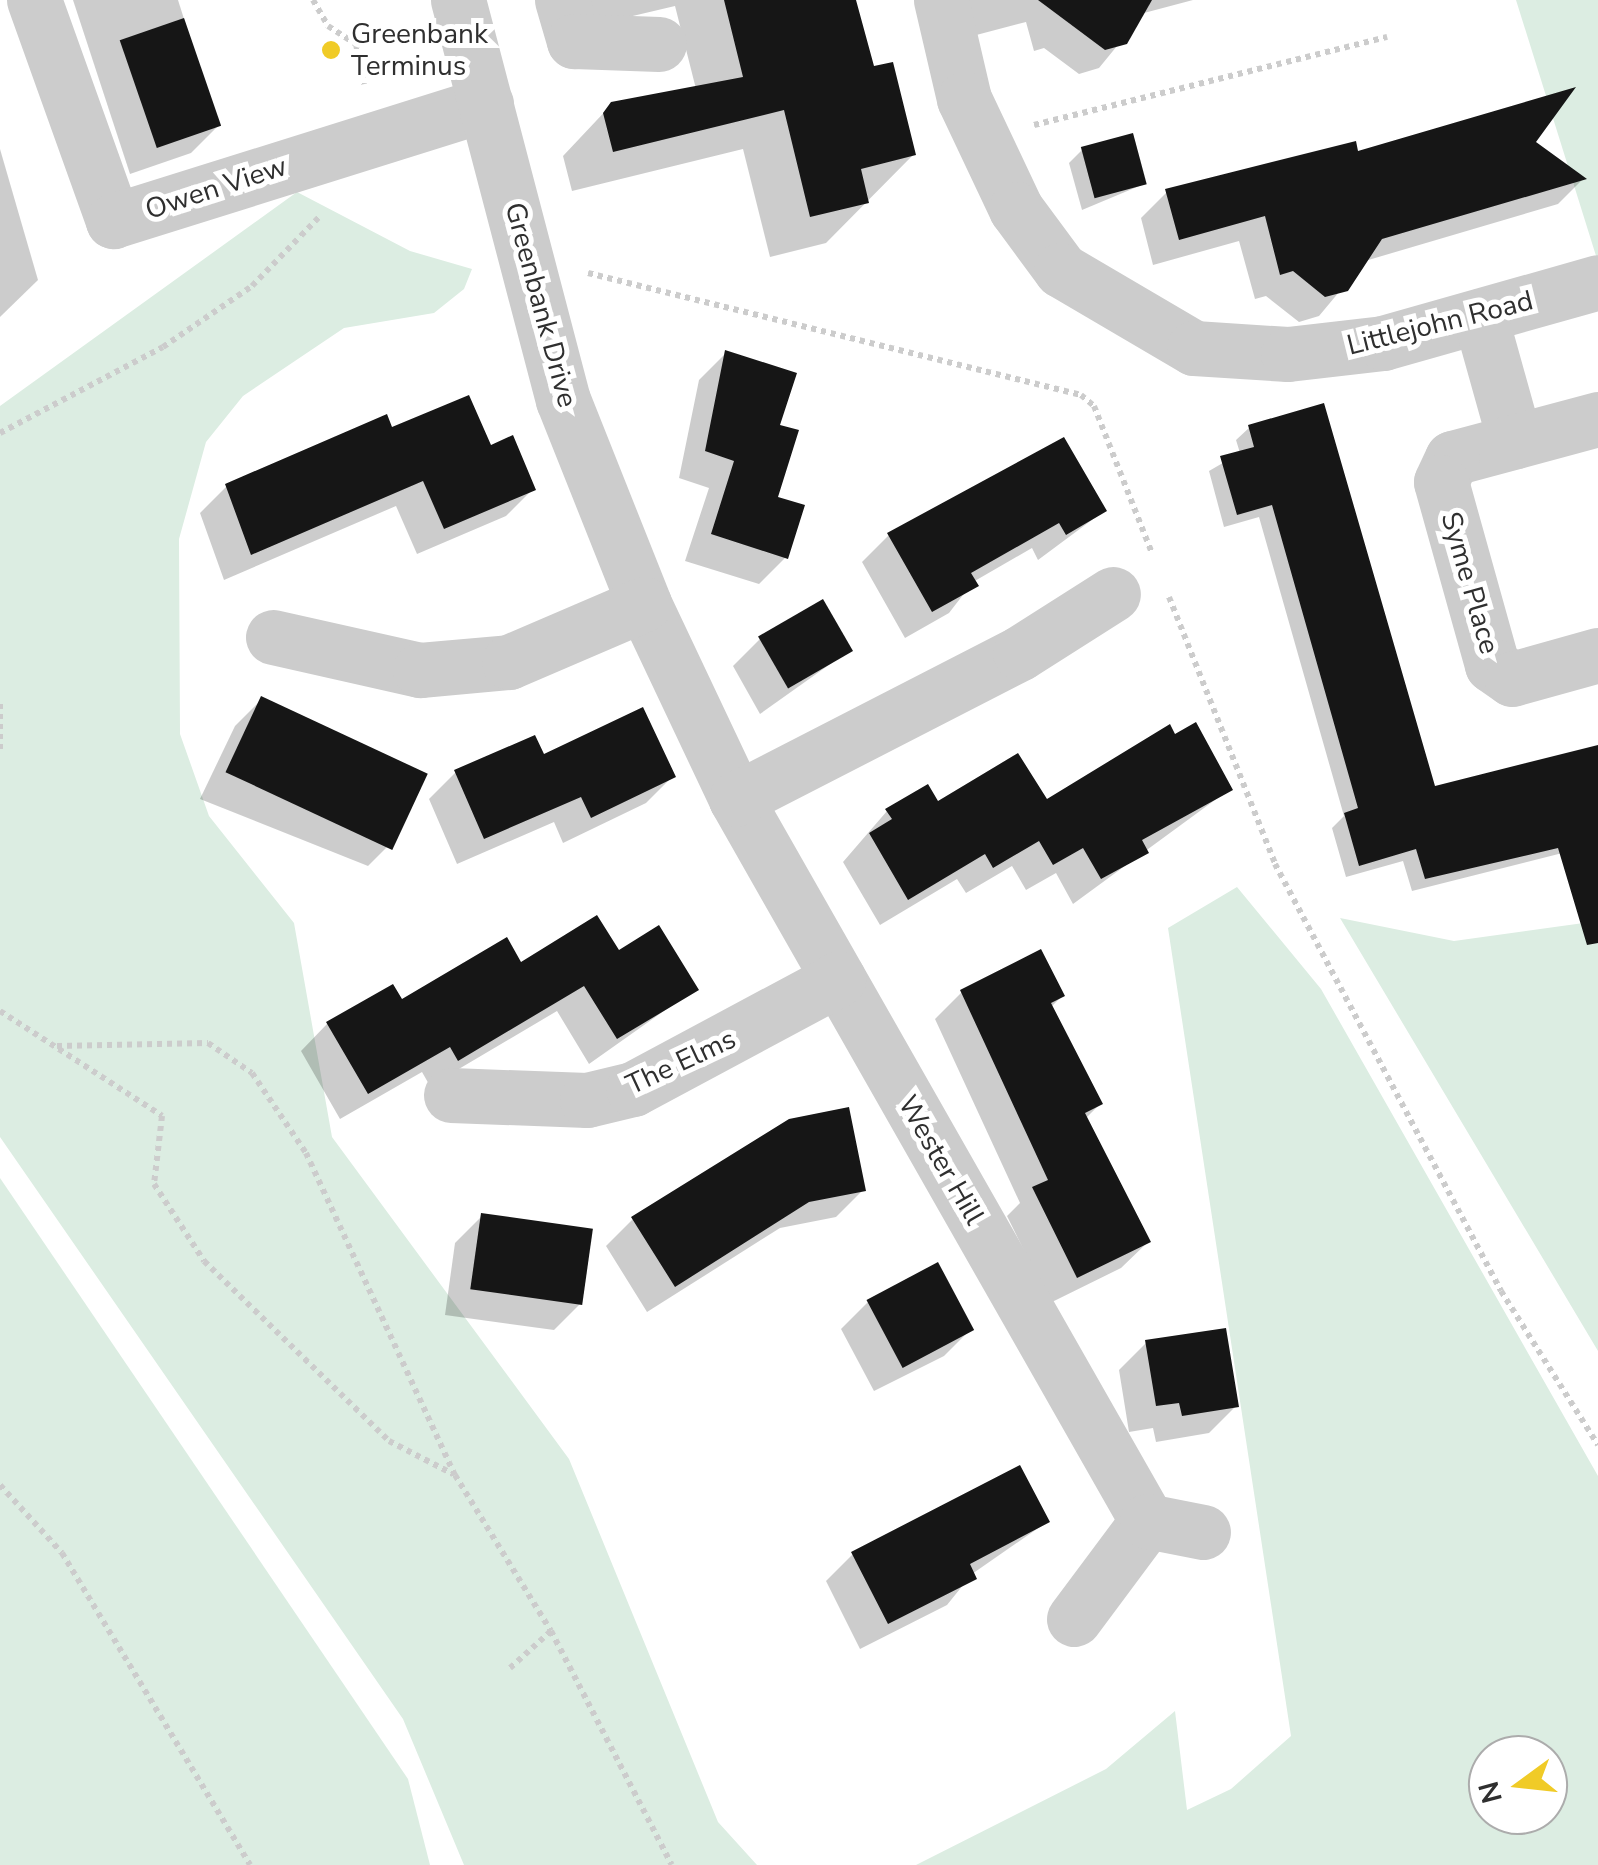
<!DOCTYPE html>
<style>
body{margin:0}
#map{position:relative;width:1598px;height:1865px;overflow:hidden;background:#fff;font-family:"Nunito Sans",sans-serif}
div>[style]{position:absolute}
.green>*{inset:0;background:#dcede2}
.shadow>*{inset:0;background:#0003}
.building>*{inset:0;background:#161616;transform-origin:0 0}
.path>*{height:6px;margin-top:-3px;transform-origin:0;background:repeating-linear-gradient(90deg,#ccc 0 5px,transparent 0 10px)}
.minor>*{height:55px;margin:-27.5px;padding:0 27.5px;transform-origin:27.5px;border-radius:27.5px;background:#ccc}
.dots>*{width:28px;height:28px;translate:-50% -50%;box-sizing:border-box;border:5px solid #fff;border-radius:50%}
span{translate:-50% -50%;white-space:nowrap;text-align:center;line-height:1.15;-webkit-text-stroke:10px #fff;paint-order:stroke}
.poi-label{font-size:28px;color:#2f2f2f}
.left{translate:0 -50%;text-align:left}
.street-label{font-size:28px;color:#2f2f2f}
.north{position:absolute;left:1468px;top:1735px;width:100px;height:100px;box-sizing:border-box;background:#fff;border:2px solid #acacac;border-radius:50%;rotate:255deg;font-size:28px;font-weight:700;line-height:40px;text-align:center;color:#2f2f2f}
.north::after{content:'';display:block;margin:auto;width:35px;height:45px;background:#f0cb27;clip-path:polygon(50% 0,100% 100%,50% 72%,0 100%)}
</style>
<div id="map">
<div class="green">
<i style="clip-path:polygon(1516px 0,1598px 0,1598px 258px,1597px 259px)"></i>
<i style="clip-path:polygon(297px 192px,410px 251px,472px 269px,464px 289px,434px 313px,344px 328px,243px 396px,206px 442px,179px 539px,180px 734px,209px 816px,294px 923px,332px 1137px,569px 1459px,718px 1822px,757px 1865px,464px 1865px,403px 1719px,0 1137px,0 406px)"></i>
<i style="clip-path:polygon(evenodd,1237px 887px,1321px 989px,1598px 1476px,1598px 1865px,916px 1865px,1106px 1769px,1175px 1711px,1187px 1810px,1231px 1789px,1291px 1736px,1168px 928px,1237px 887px,1488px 1755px,1548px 1755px,1548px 1815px,1488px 1815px,1488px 1755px)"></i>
<i style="clip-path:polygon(1340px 918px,1454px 941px,1598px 921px,1598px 1351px)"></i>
<i style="clip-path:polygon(0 1178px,408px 1779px,430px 1865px,0 1865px)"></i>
</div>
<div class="shadow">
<i style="clip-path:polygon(73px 0,178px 0,218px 126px,191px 153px,130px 174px)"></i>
<i style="clip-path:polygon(557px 0,854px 0,872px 69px,914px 154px,826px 243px,770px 257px,743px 149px,572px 191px,563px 156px,612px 104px,696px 89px,675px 6px,565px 32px)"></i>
<i style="clip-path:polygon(954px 0,1193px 0,1144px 13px,1099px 68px,1079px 74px,1044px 48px,1034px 51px,1026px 22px,965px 38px)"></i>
<i style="clip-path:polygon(1532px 143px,1583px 179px,1558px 204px,1365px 261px,1319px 316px,1299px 322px,1266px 296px,1255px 299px,1239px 241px,1153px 265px,1141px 218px,1167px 192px,1357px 154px)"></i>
<i style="clip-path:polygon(0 149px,38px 280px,0 317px)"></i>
<i style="clip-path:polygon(1082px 150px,1144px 184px,1082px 210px,1069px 163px)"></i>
<i style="clip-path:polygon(726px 353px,777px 426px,774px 498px,786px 557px,759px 584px,685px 561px,709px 488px,679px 478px,699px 380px)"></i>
<i style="clip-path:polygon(1250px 427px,1433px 789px,1598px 746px,1598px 844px,1412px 891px,1403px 861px,1346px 877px,1332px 828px,1344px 816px,1259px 517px,1224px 527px,1209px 471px,1240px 453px,1236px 440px)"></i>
<i style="clip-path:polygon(391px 431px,490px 448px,533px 489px,506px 516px,417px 554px,396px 506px,224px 580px,200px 513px,227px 486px)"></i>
<i style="clip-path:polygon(1104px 511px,1038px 560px,1032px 548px,973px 582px,949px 613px,905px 638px,862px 562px,889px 535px)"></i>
<i style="clip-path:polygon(760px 639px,850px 650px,760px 714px,733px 666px)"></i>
<i style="clip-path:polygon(262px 699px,395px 839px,368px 866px,200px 799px,235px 726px)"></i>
<i style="clip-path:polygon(1174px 737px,1230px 789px,1073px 904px,1056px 873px,1026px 890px,1012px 866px,966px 893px,957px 879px,880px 925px,843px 862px,887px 811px,1046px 802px)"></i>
<i style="clip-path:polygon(542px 758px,673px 776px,646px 803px,563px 843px,554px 822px,457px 864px,429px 799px,456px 772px)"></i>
<i style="clip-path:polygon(618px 954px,695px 989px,589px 1064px,557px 1011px,430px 1086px,422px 1072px,340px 1119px,301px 1051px,327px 1024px,520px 965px)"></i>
<i style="clip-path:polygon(962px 992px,1062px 996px,1051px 1007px,1100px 1104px,1085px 1119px,1148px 1242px,1121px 1268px,1050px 1303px,1007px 1216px,1020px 1203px,935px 1019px)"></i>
<i style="clip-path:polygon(863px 1190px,836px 1217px,780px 1228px,647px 1312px,606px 1246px,633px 1219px)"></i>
<i style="clip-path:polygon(482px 1216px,581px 1303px,554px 1330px,445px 1315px,455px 1243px)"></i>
<i style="clip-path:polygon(868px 1302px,971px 1329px,944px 1356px,874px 1391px,841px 1329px)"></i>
<i style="clip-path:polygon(1146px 1343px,1236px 1406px,1209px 1433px,1156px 1442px,1153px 1428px,1129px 1432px,1119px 1370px)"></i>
<i style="clip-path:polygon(1047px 1522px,972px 1574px,947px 1605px,860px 1649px,826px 1581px,853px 1554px)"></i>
</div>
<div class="building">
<i style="clip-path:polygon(724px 0,856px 0,874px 66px,893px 62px,916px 155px,861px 169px,869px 203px,810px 217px,784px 110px,613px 152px,603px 113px,611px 102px,743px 77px)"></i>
<i style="clip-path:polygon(1038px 0,1152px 0,1127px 44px,1105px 50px)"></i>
<i style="left:184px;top:18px;width:114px;height:68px;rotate:71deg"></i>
<i style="clip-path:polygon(1576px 87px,1536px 142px,1587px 179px,1382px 239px,1348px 291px,1325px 297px,1293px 271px,1280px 275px,1265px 216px,1179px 240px,1165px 189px,1356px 141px,1358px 151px)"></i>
<i style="left:1133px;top:133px;width:53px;height:54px;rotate:75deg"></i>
<i style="clip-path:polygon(725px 350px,797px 373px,780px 425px,799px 430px,778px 497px,805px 505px,788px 559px,711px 534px,734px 461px,705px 451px)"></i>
<i style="clip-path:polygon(469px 395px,491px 445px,513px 435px,536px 490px,444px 529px,423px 481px,251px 555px,225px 484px,387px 414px,392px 427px)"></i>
<i style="clip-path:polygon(1324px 403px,1435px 786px,1598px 745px,1598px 943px,1587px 945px,1558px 848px,1425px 879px,1416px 849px,1359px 866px,1344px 813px,1358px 808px,1272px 505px,1237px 515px,1220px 456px,1254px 447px,1248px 425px)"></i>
<i style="clip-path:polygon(1064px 437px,1107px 511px,1066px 535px,1059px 523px,971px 573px,979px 586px,932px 612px,887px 533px)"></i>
<i style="left:823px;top:599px;width:60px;height:75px;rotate:60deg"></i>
<i style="left:261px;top:696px;width:184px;height:84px;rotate:25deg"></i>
<i style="clip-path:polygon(643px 707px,676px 777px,591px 818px,581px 797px,484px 839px,454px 770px,535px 735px,544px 754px)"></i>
<i style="clip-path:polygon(1196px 722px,1233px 790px,1142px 840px,1149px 853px,1101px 879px,1083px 848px,1053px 865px,1039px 841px,993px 868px,985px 854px,908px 900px,869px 833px,892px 819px,885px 809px,928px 784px,938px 801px,1018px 753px,1047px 799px,1170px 724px,1175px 734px)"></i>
<i style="clip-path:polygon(597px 915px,619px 950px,659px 925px,699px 990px,617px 1039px,584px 986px,458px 1061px,450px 1047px,368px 1094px,326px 1022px,393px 984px,402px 999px,507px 937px,521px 962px)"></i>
<i style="clip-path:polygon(1041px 949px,1065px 996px,1051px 1003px,1103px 1104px,1085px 1113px,1151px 1242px,1077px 1278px,1032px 1187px,1048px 1180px,960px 990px)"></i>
<i style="clip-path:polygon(849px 1107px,866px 1191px,809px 1202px,675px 1287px,631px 1217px,789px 1119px)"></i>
<i style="left:481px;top:1213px;width:113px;height:77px;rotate:8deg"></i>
<i style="left:938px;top:1262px;width:77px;height:81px;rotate:62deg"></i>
<i style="clip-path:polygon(1226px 1328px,1239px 1407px,1182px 1416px,1179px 1403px,1156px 1406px,1145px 1340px)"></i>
<i style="clip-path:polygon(1020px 1465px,1050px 1522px,970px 1564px,977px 1579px,888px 1624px,851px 1552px)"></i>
</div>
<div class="path">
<i style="left:313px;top:0;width:30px;rotate:60deg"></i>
<i style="left:328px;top:26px;width:33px;rotate:33deg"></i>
<i style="left:356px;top:44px;width:41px;rotate:78.7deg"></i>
<i style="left:1034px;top:125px;width:364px;rotate:-14deg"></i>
<i style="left:588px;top:273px;width:508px;rotate:13.9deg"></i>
<i style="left:1081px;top:395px;width:17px;rotate:40deg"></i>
<i style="left:1094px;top:406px;width:158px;rotate:68.5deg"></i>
<i style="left:0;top:433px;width:184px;rotate:-27.8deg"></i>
<i style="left:163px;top:347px;width:108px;rotate:-34.4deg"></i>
<i style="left:252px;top:286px;width:98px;rotate:-45.8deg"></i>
<i style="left:1169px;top:597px;width:287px;rotate:68.3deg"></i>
<i style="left:1275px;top:864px;width:483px;rotate:62.1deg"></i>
<i style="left:1501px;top:1291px;width:182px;rotate:57.8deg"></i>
<i style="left:0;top:704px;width:49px;rotate:90deg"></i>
<i style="left:0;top:1011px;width:193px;rotate:32.9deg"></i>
<i style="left:162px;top:1116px;width:68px;rotate:96.7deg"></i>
<i style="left:154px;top:1184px;width:92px;rotate:57deg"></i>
<i style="left:204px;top:1261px;width:258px;rotate:44.2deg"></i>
<i style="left:389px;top:1441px;width:72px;rotate:27.3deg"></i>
<i style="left:57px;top:1046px;width:151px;rotate:-1.1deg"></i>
<i style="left:208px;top:1043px;width:53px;rotate:34.3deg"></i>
<i style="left:252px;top:1073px;width:97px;rotate:56deg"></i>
<i style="left:306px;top:1153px;width:355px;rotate:65.2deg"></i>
<i style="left:455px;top:1475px;width:183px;rotate:58.4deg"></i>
<i style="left:551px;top:1631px;width:263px;rotate:62.7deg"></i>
<i style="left:0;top:1485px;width:92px;rotate:47.6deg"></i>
<i style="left:62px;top:1553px;width:364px;rotate:58.9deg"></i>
<i style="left:510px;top:1668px;width:55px;rotate:-42.1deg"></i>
</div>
<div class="minor">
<i style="left:34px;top:0;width:235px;rotate:70.3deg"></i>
<i style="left:113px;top:221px;width:391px;rotate:-17.4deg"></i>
<i style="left:458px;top:0;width:414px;rotate:75.3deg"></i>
<i style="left:563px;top:400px;width:219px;rotate:68.3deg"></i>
<i style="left:644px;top:604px;width:216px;rotate:64.7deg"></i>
<i style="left:736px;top:799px;width:831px;rotate:60.35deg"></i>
<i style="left:562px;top:0;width:43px;rotate:73.7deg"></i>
<i style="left:574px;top:41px;width:85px;rotate:2deg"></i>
<i style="left:941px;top:0;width:102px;rotate:76.9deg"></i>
<i style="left:964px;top:99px;width:122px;rotate:64.7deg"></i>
<i style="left:1016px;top:209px;width:76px;rotate:53.6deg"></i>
<i style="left:1061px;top:270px;width:154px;rotate:30.4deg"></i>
<i style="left:1194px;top:348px;width:94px;rotate:3.7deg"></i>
<i style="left:1288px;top:354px;width:96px;rotate:-6.6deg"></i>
<i style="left:1383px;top:343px;width:223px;rotate:-15.8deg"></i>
<i style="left:1480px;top:316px;width:130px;rotate:74.4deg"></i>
<i style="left:1598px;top:419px;width:151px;rotate:165deg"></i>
<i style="left:1452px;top:458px;width:26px;rotate:115deg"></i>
<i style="left:1441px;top:482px;width:190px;rotate:74.4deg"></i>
<i style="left:1492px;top:665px;width:24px;rotate:35deg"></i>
<i style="left:1512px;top:679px;width:89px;rotate:-15.6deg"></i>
<i style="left:273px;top:637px;width:151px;rotate:12.7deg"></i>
<i style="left:420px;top:670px;width:89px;rotate:-5.1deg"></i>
<i style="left:509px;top:662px;width:147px;rotate:-23.2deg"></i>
<i style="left:736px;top:799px;width:319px;rotate:-27.2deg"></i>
<i style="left:1020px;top:653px;width:110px;rotate:-32.4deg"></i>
<i style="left:451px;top:1095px;width:136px;rotate:2.1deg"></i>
<i style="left:587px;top:1100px;width:47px;rotate:-13.4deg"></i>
<i style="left:633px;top:1089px;width:233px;rotate:-28.2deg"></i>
<i style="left:1074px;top:1619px;width:122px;rotate:-53.3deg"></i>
<i style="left:1147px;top:1521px;width:57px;rotate:11.1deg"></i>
</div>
<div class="dots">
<i style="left:331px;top:50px;background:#f0cb27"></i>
</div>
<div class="poi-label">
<span class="left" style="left:351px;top:50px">Greenbank<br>Terminus</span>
</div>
<div class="street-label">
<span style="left:216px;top:188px;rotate:-18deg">Owen View</span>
<span style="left:541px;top:305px;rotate:75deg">Greenbank Drive</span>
<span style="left:1440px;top:323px;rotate:-14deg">Littlejohn Road</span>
<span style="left:1470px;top:583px;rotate:74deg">Syme Place</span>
<span style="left:681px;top:1062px;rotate:-25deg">The Elms</span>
<span style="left:941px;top:1160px;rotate:60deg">Wester Hill</span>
</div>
<div class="north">N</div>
</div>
